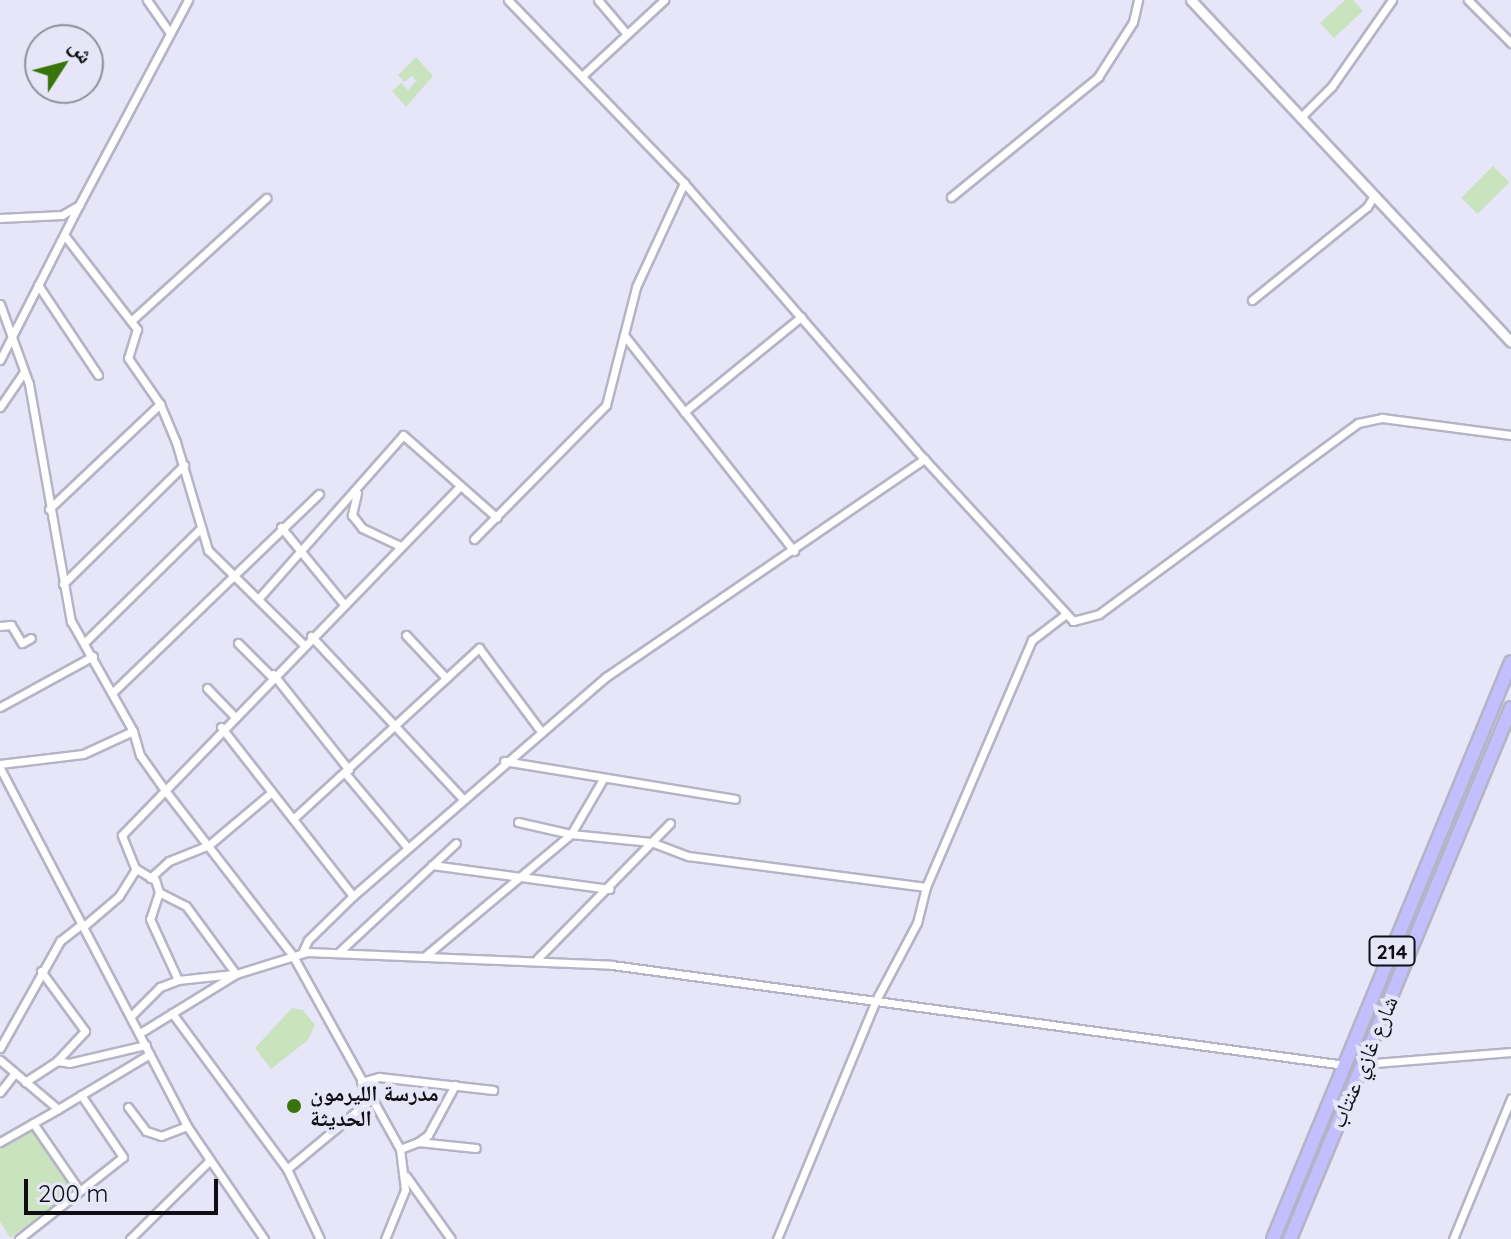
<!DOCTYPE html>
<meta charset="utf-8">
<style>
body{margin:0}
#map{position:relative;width:1511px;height:1239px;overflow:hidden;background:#e7e6f9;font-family:Quicksand,"Noto Naskh Arabic",sans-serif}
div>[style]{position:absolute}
.green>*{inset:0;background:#c8e3be;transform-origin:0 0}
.roads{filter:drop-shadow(2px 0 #b4b4c6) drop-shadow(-2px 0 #b4b4c6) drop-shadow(0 2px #b4b4c6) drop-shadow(0 -2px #b4b4c6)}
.minor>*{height:7px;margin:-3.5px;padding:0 3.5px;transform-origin:3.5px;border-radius:3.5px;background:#fff}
.tertiary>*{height:9px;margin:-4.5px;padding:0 4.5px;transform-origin:4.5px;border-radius:4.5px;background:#fff}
.trunk>*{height:12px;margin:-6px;padding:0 6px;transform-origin:6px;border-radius:6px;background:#c3befe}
.dots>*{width:22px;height:22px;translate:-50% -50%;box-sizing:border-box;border:4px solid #e7e6f9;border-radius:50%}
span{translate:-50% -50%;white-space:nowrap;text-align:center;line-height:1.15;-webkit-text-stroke:8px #e7e6f9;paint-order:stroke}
.shield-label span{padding:2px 6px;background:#e7e6f9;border:2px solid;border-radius:6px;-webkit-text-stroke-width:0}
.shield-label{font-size:20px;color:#0e0e14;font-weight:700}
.street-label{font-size:22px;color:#0e0e14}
.poi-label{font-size:22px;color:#0e0e14;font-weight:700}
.left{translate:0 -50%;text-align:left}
.north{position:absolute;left:24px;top:24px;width:80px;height:80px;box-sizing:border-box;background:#e7e6f9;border:2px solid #90909d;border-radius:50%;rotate:54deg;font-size:22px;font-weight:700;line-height:32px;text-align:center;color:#0e0e14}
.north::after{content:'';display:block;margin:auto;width:28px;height:36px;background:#37750c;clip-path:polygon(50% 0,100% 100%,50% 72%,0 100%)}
.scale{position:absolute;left:24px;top:1179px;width:194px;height:36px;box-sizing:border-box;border:4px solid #0e0e14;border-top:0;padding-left:10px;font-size:24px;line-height:28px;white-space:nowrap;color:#0e0e14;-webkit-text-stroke:6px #e7e6f9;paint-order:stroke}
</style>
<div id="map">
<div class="green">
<i style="clip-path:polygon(1345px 0,1353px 0,1363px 11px,1334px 38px,1320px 23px)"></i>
<i style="clip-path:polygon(416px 57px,433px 76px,406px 107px,392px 91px,401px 83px,408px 90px,416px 81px,412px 76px,404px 82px,398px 75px)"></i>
<i style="left:1493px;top:166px;width:23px;height:45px;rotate:45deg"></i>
<i style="clip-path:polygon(1511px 676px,1471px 786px,1277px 1239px,1463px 793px)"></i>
<i style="clip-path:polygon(292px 1008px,303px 1010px,315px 1025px,308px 1040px,271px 1069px,255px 1048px)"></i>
<i style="clip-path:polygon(31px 1128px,74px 1190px,10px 1238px,0 1221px,0 1147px)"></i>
</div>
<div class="roads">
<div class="minor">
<i style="left:147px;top:0;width:40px;rotate:55.1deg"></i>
<i style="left:508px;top:0;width:254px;rotate:46.1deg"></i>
<i style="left:684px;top:183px;width:354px;rotate:49deg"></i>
<i style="left:916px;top:450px;width:232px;rotate:47.4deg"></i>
<i style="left:1073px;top:621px;width:27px;rotate:-15deg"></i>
<i style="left:1099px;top:614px;width:322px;rotate:-36.4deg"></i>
<i style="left:1358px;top:423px;width:25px;rotate:-12deg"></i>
<i style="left:1382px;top:418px;width:130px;rotate:7.5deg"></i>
<i style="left:598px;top:0;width:43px;rotate:49.7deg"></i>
<i style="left:1468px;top:0;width:61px;rotate:45deg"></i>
<i style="left:582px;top:76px;width:112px;rotate:-42.8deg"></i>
<i style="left:1300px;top:118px;width:45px;rotate:-45deg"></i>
<i style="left:1332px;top:86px;width:105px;rotate:-55.1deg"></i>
<i style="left:951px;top:197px;width:190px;rotate:-39.2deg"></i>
<i style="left:1098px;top:77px;width:65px;rotate:-57.5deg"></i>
<i style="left:1133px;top:22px;width:23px;rotate:-77deg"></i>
<i style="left:0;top:218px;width:62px;rotate:-2.8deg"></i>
<i style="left:62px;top:215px;width:20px;rotate:-30deg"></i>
<i style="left:79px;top:205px;width:232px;rotate:-62deg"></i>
<i style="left:65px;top:236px;width:118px;rotate:52.3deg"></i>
<i style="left:137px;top:329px;width:30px;rotate:107deg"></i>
<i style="left:128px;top:358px;width:56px;rotate:55.2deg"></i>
<i style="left:160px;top:404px;width:41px;rotate:67.2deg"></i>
<i style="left:176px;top:442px;width:113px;rotate:73.5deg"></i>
<i style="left:208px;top:550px;width:134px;rotate:44.7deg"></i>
<i style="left:38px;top:285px;width:108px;rotate:56.3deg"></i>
<i style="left:1252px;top:300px;width:148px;rotate:-39deg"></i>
<i style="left:1367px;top:207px;width:13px;rotate:-58deg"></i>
<i style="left:0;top:304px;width:85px;rotate:70.1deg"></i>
<i style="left:29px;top:384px;width:241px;rotate:80deg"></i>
<i style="left:71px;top:621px;width:126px;rotate:60.6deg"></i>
<i style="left:133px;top:731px;width:55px;rotate:155.3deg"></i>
<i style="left:83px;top:754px;width:84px;rotate:173.1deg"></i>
<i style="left:131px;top:321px;width:183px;rotate:-42.3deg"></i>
<i style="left:624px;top:335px;width:275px;rotate:51.8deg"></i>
<i style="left:0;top:360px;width:172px;rotate:-63deg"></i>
<i style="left:0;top:407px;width:42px;rotate:-55.6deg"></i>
<i style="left:684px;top:412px;width:151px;rotate:-39.1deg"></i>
<i style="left:357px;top:493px;width:23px;rotate:103deg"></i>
<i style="left:352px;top:515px;width:16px;rotate:52deg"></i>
<i style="left:362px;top:528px;width:42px;rotate:25.3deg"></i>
<i style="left:49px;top:509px;width:153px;rotate:-43.4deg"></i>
<i style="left:281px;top:527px;width:98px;rotate:50.8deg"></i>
<i style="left:474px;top:539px;width:188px;rotate:-45.4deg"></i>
<i style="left:606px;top:405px;width:122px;rotate:-75.7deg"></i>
<i style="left:636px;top:287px;width:115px;rotate:-65.2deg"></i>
<i style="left:63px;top:584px;width:170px;rotate:-44.5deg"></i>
<i style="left:259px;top:598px;width:217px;rotate:-48.5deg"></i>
<i style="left:403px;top:435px;width:125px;rotate:41.4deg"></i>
<i style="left:0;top:626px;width:11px;rotate:-5deg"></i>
<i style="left:11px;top:625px;width:21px;rotate:59deg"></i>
<i style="left:22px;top:643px;width:10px;rotate:-29deg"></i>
<i style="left:406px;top:635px;width:59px;rotate:47.1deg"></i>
<i style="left:311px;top:636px;width:221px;rotate:47deg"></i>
<i style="left:85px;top:642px;width:163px;rotate:-44.5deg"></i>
<i style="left:238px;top:643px;width:47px;rotate:45deg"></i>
<i style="left:273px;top:674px;width:122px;rotate:51.6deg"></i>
<i style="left:207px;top:688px;width:37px;rotate:46deg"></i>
<i style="left:112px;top:693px;width:287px;rotate:-43.9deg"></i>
<i style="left:0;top:707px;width:106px;rotate:-28.7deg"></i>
<i style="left:221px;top:727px;width:214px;rotate:52deg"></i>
<i style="left:133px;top:731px;width:25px;rotate:74deg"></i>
<i style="left:140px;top:755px;width:42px;rotate:54.8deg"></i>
<i style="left:164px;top:789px;width:211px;rotate:52.3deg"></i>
<i style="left:293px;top:956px;width:221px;rotate:61deg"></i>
<i style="left:400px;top:1149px;width:41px;rotate:83deg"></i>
<i style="left:405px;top:1190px;width:53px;rotate:112.2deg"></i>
<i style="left:504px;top:761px;width:234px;rotate:9.3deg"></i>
<i style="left:0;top:768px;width:404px;rotate:62.4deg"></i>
<i style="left:187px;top:1126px;width:137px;rotate:55.7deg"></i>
<i style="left:345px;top:773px;width:97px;rotate:50deg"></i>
<i style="left:293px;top:819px;width:253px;rotate:-42.6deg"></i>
<i style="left:479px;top:648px;width:102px;rotate:53.4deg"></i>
<i style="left:518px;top:822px;width:54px;rotate:12.8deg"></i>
<i style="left:571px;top:834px;width:80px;rotate:5.7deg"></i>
<i style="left:651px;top:842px;width:40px;rotate:21deg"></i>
<i style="left:688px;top:856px;width:240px;rotate:7.4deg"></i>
<i style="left:432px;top:865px;width:179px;rotate:7.7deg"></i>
<i style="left:150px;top:878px;width:25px;rotate:-42deg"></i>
<i style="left:169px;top:861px;width:43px;rotate:-21.8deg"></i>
<i style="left:209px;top:845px;width:82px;rotate:-40.1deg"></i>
<i style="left:159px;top:892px;width:28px;rotate:108deg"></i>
<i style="left:150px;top:919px;width:67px;rotate:65.3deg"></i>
<i style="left:178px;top:980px;width:56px;rotate:-6.1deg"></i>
<i style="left:84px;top:926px;width:46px;rotate:-40.6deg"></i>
<i style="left:119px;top:896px;width:32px;rotate:-58deg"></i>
<i style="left:302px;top:953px;width:14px;rotate:-65deg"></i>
<i style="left:308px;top:940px;width:63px;rotate:-44.4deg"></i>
<i style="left:353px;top:896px;width:335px;rotate:-40.9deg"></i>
<i style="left:606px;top:677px;width:386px;rotate:-34.4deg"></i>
<i style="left:338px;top:953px;width:161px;rotate:-43deg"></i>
<i style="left:424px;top:957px;width:192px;rotate:-39.9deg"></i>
<i style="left:571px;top:834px;width:64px;rotate:-59.8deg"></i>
<i style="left:537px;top:959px;width:190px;rotate:-45.6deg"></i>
<i style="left:41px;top:971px;width:74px;rotate:53.7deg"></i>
<i style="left:85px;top:1031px;width:41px;rotate:133deg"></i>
<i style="left:236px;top:974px;width:84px;rotate:-126.3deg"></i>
<i style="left:186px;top:906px;width:30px;rotate:-153deg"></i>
<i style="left:159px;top:892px;width:13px;rotate:-108deg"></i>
<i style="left:155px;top:880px;width:23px;rotate:-149deg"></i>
<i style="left:135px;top:868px;width:35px;rotate:-112deg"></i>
<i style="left:122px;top:835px;width:486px;rotate:-45.9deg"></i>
<i style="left:172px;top:1013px;width:194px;rotate:53.6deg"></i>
<i style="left:287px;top:1169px;width:77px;rotate:64.8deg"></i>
<i style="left:131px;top:1016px;width:41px;rotate:-45deg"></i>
<i style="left:160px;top:987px;width:19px;rotate:-21deg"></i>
<i style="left:140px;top:1033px;width:113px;rotate:-31.6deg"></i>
<i style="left:236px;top:974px;width:74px;rotate:-17.2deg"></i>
<i style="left:307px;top:952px;width:305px;rotate:2.4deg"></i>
<i style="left:612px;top:965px;width:740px;rotate:7.77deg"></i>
<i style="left:0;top:1048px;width:123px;rotate:-60.7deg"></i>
<i style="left:60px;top:941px;width:28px;rotate:-38deg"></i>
<i style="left:0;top:1060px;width:76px;rotate:40.2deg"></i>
<i style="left:58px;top:1109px;width:107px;rotate:-30.9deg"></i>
<i style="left:1363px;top:1064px;width:148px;rotate:-4.6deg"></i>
<i style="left:25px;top:1082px;width:38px;rotate:-33deg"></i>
<i style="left:57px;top:1061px;width:12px;rotate:9deg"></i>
<i style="left:69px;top:1063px;width:79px;rotate:-13.2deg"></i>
<i style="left:361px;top:1082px;width:19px;rotate:-16deg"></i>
<i style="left:379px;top:1077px;width:115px;rotate:6.5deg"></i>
<i style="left:0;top:1092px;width:24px;rotate:-52deg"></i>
<i style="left:128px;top:1107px;width:30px;rotate:53deg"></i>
<i style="left:146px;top:1131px;width:16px;rotate:18deg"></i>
<i style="left:161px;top:1136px;width:28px;rotate:-21deg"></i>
<i style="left:33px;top:1123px;width:81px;rotate:55.5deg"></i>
<i style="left:0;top:1142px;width:67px;rotate:-29.6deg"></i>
<i style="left:418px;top:1142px;width:12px;rotate:-35deg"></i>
<i style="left:428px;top:1135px;width:57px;rotate:-61.6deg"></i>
<i style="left:400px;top:1149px;width:19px;rotate:-21deg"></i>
<i style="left:418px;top:1142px;width:58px;rotate:5.9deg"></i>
<i style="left:287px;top:1169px;width:108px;rotate:-39.7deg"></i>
<i style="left:406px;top:1176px;width:77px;rotate:54.5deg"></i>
<i style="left:19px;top:1239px;width:132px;rotate:-38.3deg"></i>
<i style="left:123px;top:1157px;width:75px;rotate:-124.1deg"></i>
<i style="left:130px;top:1239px;width:110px;rotate:-44.6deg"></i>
<i style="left:777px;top:1239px;width:259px;rotate:-67.5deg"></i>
<i style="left:876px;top:1000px;width:87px;rotate:-62deg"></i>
<i style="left:917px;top:923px;width:37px;rotate:-76deg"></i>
<i style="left:926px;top:887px;width:269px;rotate:-66.8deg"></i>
<i style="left:1032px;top:640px;width:43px;rotate:-37.4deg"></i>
<i style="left:1453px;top:1239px;width:152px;rotate:-67.6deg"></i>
</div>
<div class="tertiary">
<i style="left:1191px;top:0;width:468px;rotate:46.9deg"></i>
</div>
<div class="trunk">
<i style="left:1273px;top:1239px;width:624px;rotate:-67.58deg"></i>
<i style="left:1290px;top:1239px;width:575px;rotate:-67.4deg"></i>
</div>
</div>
<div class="dots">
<i style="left:294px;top:1106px;background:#37750c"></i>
</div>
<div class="shield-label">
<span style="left:1392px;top:951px">214</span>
</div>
<div class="street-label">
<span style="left:1364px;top:1062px;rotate:-67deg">شارع غازي عنتاب</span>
</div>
<div class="poi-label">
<span class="left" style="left:310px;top:1106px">مدرسة الليرمون<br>الحديثة</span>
</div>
<div class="north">ش</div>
<div class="scale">200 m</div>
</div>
